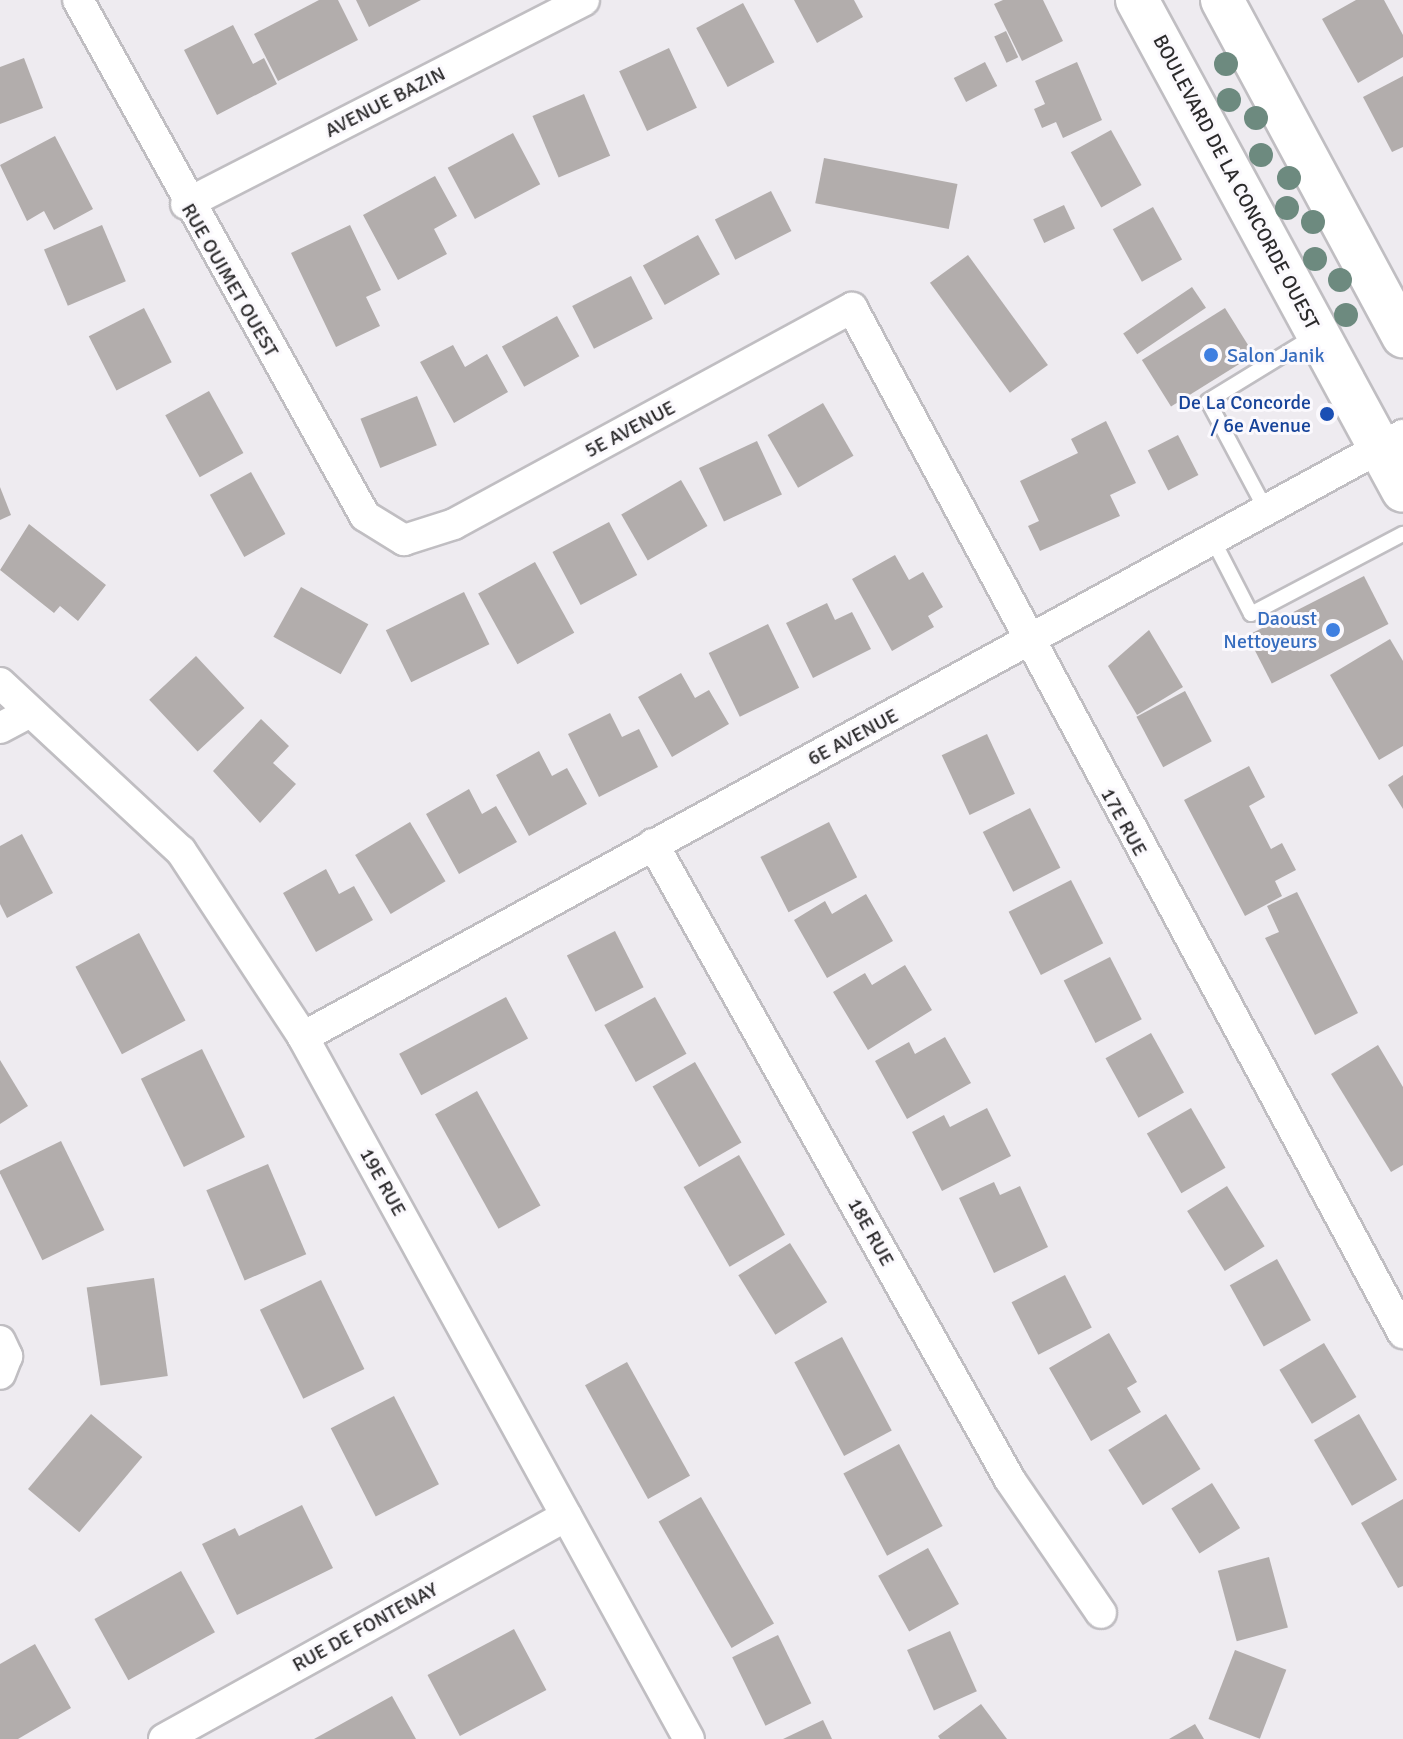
<!DOCTYPE html>
<style>
body{margin:0}
#map{position:relative;width:1403px;height:1739px;overflow:hidden;background:#eeebf0;font-family:Signika,sans-serif}
div>[style]{position:absolute}
.building>*{inset:0;background:#b2adac;transform-origin:0 0}
.roads{filter:drop-shadow(2px 0 #c0bec2) drop-shadow(-2px 0 #c0bec2) drop-shadow(0 2px #c0bec2) drop-shadow(0 -2px #c0bec2)}
.lane>*{height:14px;margin:-7px;padding:0 7px;transform-origin:7px;border-radius:7px;background:#fff}
.street>*{height:30px;margin:-15px;padding:0 15px;transform-origin:15px;border-radius:15px;background:#fff}
.secondary>*{height:42px;margin:-21px;padding:0 21px;transform-origin:21px;border-radius:21px;background:#fff}
.trees>*{width:24px;height:24px;margin:-12px;border-radius:50%;background:#6d8a7f}
.dots>*{width:22px;height:22px;translate:-50% -50%;box-sizing:border-box;border:4px solid #fbf9fd;border-radius:50%}
span{translate:-50% -50%;white-space:nowrap;text-align:center;line-height:1.15;-webkit-text-stroke:6px #fbf9fd;paint-order:stroke}
.street-label{font-size:20px;color:#2c2b2c}
.shop-label{font-size:20px;color:#366cbe}
.left{translate:0 -50%;text-align:left}
.right{translate:-100% -50%;text-align:right}
.transit-label{font-size:20px;color:#164399}
</style>
<div id="map">
<div class="building">
<i style="clip-path:polygon(319px 0,338px 0,358px 40px,278px 81px,254px 34px)"></i>
<i style="clip-path:polygon(356px 0,421px 0,369px 27px)"></i>
<i style="clip-path:polygon(794px 0,854px 0,863px 17px,817px 43px)"></i>
<i style="clip-path:polygon(1003px 0,1043px 0,1063px 41px,1022px 61px,994px 4px)"></i>
<i style="clip-path:polygon(1356px 0,1384px 0,1403px 35px,1403px 57px,1358px 83px,1322px 19px)"></i>
<i style="left:743px;top:3px;width:67px;height:53px;rotate:62deg"></i>
<i style="clip-path:polygon(233px 25px,253px 64px,264px 58px,277px 84px,217px 115px,184px 50px)"></i>
<i style="left:1006px;top:31px;width:29px;height:13px;rotate:65deg"></i>
<i style="left:669px;top:48px;width:66px;height:55px;rotate:65deg"></i>
<i style="clip-path:polygon(24px 58px,43px 108px,0 124px,0 67px)"></i>
<i style="left:985px;top:62px;width:27px;height:35px;rotate:63deg"></i>
<i style="clip-path:polygon(1077px 62px,1102px 120px,1063px 138px,1056px 122px,1042px 128px,1034px 109px,1045px 104px,1035px 81px)"></i>
<i style="clip-path:polygon(1403px 76px,1403px 147px,1392px 152px,1363px 97px)"></i>
<i style="left:584px;top:94px;width:67px;height:56px;rotate:67deg"></i>
<i style="left:1111px;top:130px;width:63px;height:46px;rotate:61deg"></i>
<i style="left:513px;top:133px;width:58px;height:74px;rotate:62deg"></i>
<i style="clip-path:polygon(55px 136px,93px 209px,54px 230px,44px 211px,27px 221px,0 165px)"></i>
<i style="left:824px;top:158px;width:136px;height:46px;rotate:11deg"></i>
<i style="clip-path:polygon(435px 176px,457px 216px,434px 229px,447px 254px,398px 280px,363px 215px)"></i>
<i style="left:771px;top:191px;width:45px;height:63px;rotate:63deg"></i>
<i style="left:1064px;top:205px;width:26px;height:34px;rotate:65deg"></i>
<i style="left:1153px;top:207px;width:60px;height:46px;rotate:61deg"></i>
<i style="left:102px;top:225px;width:61px;height:63px;rotate:67deg"></i>
<i style="clip-path:polygon(350px 225px,381px 290px,366px 297px,380px 326px,336px 347px,291px 253px)"></i>
<i style="left:698px;top:235px;width:45px;height:63px;rotate:61deg"></i>
<i style="left:968px;top:255px;width:136px;height:47px;rotate:54deg"></i>
<i style="left:631px;top:276px;width:48px;height:66px;rotate:63deg"></i>
<i style="left:1192px;top:287px;width:25px;height:83px;rotate:56deg"></i>
<i style="left:144px;top:308px;width:61px;height:62px;rotate:63deg"></i>
<i style="left:1225px;top:308px;width:55px;height:98px;rotate:58deg"></i>
<i style="left:557px;top:316px;width:46px;height:63px;rotate:61deg"></i>
<i style="clip-path:polygon(453px 345px,465px 367px,487px 354px,508px 392px,454px 423px,420px 362px)"></i>
<i style="left:209px;top:391px;width:71px;height:50px;rotate:61deg"></i>
<i style="left:417px;top:396px;width:53px;height:61px;rotate:68deg"></i>
<i style="left:823px;top:403px;width:61px;height:64px;rotate:60deg"></i>
<i style="clip-path:polygon(1106px 421px,1136px 483px,1110px 495px,1120px 516px,1040px 551px,1028px 526px,1039px 521px,1020px 481px,1078px 453px,1071px 439px)"></i>
<i style="left:1178px;top:435px;width:45px;height:34px;rotate:63deg"></i>
<i style="left:757px;top:441px;width:59px;height:64px;rotate:65deg"></i>
<i style="left:251px;top:472px;width:71px;height:47px;rotate:61deg"></i>
<i style="left:681px;top:480px;width:53px;height:69px;rotate:60deg"></i>
<i style="clip-path:polygon(0 487px,11px 515px,0 520px)"></i>
<i style="left:609px;top:522px;width:60px;height:64px;rotate:62deg"></i>
<i style="clip-path:polygon(29px 524px,106px 585px,78px 621px,60px 606px,54px 613px,0 570px)"></i>
<i style="clip-path:polygon(895px 555px,909px 580px,923px 572px,943px 607px,928px 616px,934px 627px,892px 651px,852px 579px)"></i>
<i style="left:535px;top:562px;width:81px;height:65px;rotate:61deg"></i>
<i style="left:1364px;top:576px;width:54px;height:131px;rotate:63deg"></i>
<i style="left:301px;top:587px;width:77px;height:57px;rotate:29deg"></i>
<i style="left:464px;top:592px;width:58px;height:87px;rotate:64deg"></i>
<i style="clip-path:polygon(827px 603px,835px 620px,852px 612px,871px 649px,813px 678px,786px 623px)"></i>
<i style="left:768px;top:624px;width:71px;height:66px;rotate:64deg"></i>
<i style="clip-path:polygon(1149px 630px,1183px 687px,1137px 715px,1108px 666px)"></i>
<i style="clip-path:polygon(1390px 639px,1403px 661px,1403px 746px,1379px 760px,1330px 675px)"></i>
<i style="left:196px;top:656px;width:71px;height:64px;rotate:47deg"></i>
<i style="clip-path:polygon(681px 673px,695px 698px,709px 690px,729px 724px,672px 757px,638px 697px)"></i>
<i style="left:1185px;top:691px;width:57px;height:55px;rotate:62deg"></i>
<i style="clip-path:polygon(610px 713px,622px 737px,639px 729px,658px 767px,599px 797px,568px 734px)"></i>
<i style="clip-path:polygon(261px 719px,289px 746px,273px 763px,296px 784px,260px 823px,213px 771px)"></i>
<i style="left:987px;top:734px;width:66px;height:50px;rotate:65deg"></i>
<i style="clip-path:polygon(539px 751px,552px 776px,567px 768px,587px 804px,529px 836px,496px 775px)"></i>
<i style="clip-path:polygon(1249px 766px,1265px 797px,1249px 806px,1271px 849px,1282px 843px,1296px 870px,1275px 881px,1282px 896px,1245px 916px,1184px 800px)"></i>
<i style="clip-path:polygon(1403px 775px,1403px 809px,1388px 785px)"></i>
<i style="clip-path:polygon(469px 789px,482px 814px,496px 806px,517px 842px,459px 874px,426px 814px)"></i>
<i style="left:1030px;top:808px;width:67px;height:53px;rotate:63deg"></i>
<i style="left:410px;top:822px;width:69px;height:64px;rotate:59deg"></i>
<i style="left:829px;top:822px;width:62px;height:77px;rotate:63deg"></i>
<i style="clip-path:polygon(22px 834px,53px 893px,7px 918px,0 904px,0 846px)"></i>
<i style="clip-path:polygon(326px 869px,339px 894px,354px 886px,373px 920px,316px 952px,283px 893px)"></i>
<i style="left:1071px;top:880px;width:71px;height:70px;rotate:63deg"></i>
<i style="clip-path:polygon(1297px 892px,1358px 1013px,1315px 1035px,1265px 938px,1279px 932px,1267px 906px)"></i>
<i style="clip-path:polygon(866px 894px,893px 941px,827px 978px,794px 920px,825px 901px,832px 914px)"></i>
<i style="left:615px;top:931px;width:63px;height:54px;rotate:63deg"></i>
<i style="left:139px;top:933px;width:99px;height:72px;rotate:62deg"></i>
<i style="left:1110px;top:957px;width:70px;height:52px;rotate:63deg"></i>
<i style="clip-path:polygon(905px 965px,932px 1010px,868px 1050px,833px 992px,865px 973px,872px 985px)"></i>
<i style="left:506px;top:997px;width:47px;height:121px;rotate:62deg"></i>
<i style="left:655px;top:997px;width:65px;height:58px;rotate:61deg"></i>
<i style="left:1151px;top:1033px;width:68px;height:52px;rotate:61deg"></i>
<i style="clip-path:polygon(945px 1037px,971px 1083px,907px 1119px,875px 1061px,909px 1042px,915px 1054px)"></i>
<i style="clip-path:polygon(1378px 1045px,1403px 1087px,1403px 1165px,1391px 1172px,1331px 1074px)"></i>
<i style="left:202px;top:1049px;width:98px;height:68px;rotate:64deg"></i>
<i style="clip-path:polygon(0 1060px,28px 1106px,0 1124px)"></i>
<i style="left:695px;top:1062px;width:93px;height:49px;rotate:60deg"></i>
<i style="left:477px;top:1091px;width:131px;height:48px;rotate:61deg"></i>
<i style="clip-path:polygon(987px 1108px,1011px 1156px,942px 1191px,912px 1132px,944px 1115px,950px 1127px)"></i>
<i style="left:1191px;top:1108px;width:69px;height:51px;rotate:60deg"></i>
<i style="left:61px;top:1141px;width:99px;height:69px;rotate:64deg"></i>
<i style="left:739px;top:1155px;width:92px;height:64px;rotate:60deg"></i>
<i style="left:268px;top:1164px;width:98px;height:67px;rotate:67deg"></i>
<i style="clip-path:polygon(994px 1182px,1000px 1195px,1020px 1186px,1048px 1247px,994px 1273px,959px 1198px)"></i>
<i style="left:1227px;top:1186px;width:71px;height:47px;rotate:58deg"></i>
<i style="left:790px;top:1243px;width:70px;height:61px;rotate:58deg"></i>
<i style="left:1277px;top:1259px;width:70px;height:54px;rotate:61deg"></i>
<i style="left:1065px;top:1275px;width:59px;height:60px;rotate:63deg"></i>
<i style="left:154px;top:1278px;width:99px;height:68px;rotate:82deg"></i>
<i style="left:321px;top:1280px;width:99px;height:68px;rotate:64deg"></i>
<i style="clip-path:polygon(1109px 1333px,1137px 1382px,1127px 1388px,1141px 1412px,1091px 1441px,1049px 1368px)"></i>
<i style="left:842px;top:1337px;width:106px;height:54px;rotate:62deg"></i>
<i style="left:1324px;top:1343px;width:63px;height:52px;rotate:59deg"></i>
<i style="left:627px;top:1362px;width:130px;height:48px;rotate:61deg"></i>
<i style="left:394px;top:1396px;width:99px;height:71px;rotate:63deg"></i>
<i style="left:91px;top:1414px;width:67px;height:98px;rotate:40deg"></i>
<i style="left:1166px;top:1414px;width:65px;height:68px;rotate:58deg"></i>
<i style="left:1359px;top:1414px;width:76px;height:52px;rotate:60deg"></i>
<i style="left:899px;top:1444px;width:93px;height:63px;rotate:62deg"></i>
<i style="left:1212px;top:1483px;width:53px;height:48px;rotate:58deg"></i>
<i style="left:701px;top:1497px;width:146px;height:49px;rotate:60deg"></i>
<i style="clip-path:polygon(1403px 1499px,1403px 1586px,1398px 1588px,1361px 1523px)"></i>
<i style="clip-path:polygon(302px 1505px,333px 1568px,237px 1615px,202px 1544px,235px 1528px,239px 1536px)"></i>
<i style="left:928px;top:1548px;width:64px;height:57px;rotate:61deg"></i>
<i style="left:1269px;top:1557px;width:73px;height:53px;rotate:75deg"></i>
<i style="left:181px;top:1571px;width:70px;height:99px;rotate:61deg"></i>
<i style="left:514px;top:1629px;width:69px;height:98px;rotate:62deg"></i>
<i style="left:950px;top:1631px;width:66px;height:47px;rotate:66deg"></i>
<i style="left:778px;top:1635px;width:76px;height:51px;rotate:64deg"></i>
<i style="clip-path:polygon(35px 1644px,71px 1708px,18px 1739px,0 1739px,0 1664px)"></i>
<i style="left:1235px;top:1650px;width:55px;height:74px;rotate:21deg"></i>
<i style="clip-path:polygon(392px 1696px,416px 1739px,314px 1739px)"></i>
<i style="clip-path:polygon(981px 1704px,1007px 1739px,940px 1739px,938px 1736px)"></i>
<i style="clip-path:polygon(823px 1720px,832px 1739px,783px 1739px)"></i>
<i style="clip-path:polygon(1195px 1724px,1204px 1739px,1169px 1739px)"></i>
</div>
<div class="roads">
<div class="lane">
<i style="left:1266px;top:510px;width:123px;rotate:-118deg"></i>
<i style="left:1208px;top:401px;width:124px;rotate:-31.5deg"></i>
<i style="left:1213px;top:540px;width:83px;rotate:62.8deg"></i>
<i style="left:1251px;top:614px;width:172px;rotate:-27.8deg"></i>
</div>
<div class="street">
<i style="left:78px;top:0;width:590px;rotate:60.92deg"></i>
<i style="left:365px;top:516px;width:46px;rotate:31.6deg"></i>
<i style="left:404px;top:540px;width:52px;rotate:-17.7deg"></i>
<i style="left:454px;top:524px;width:453px;rotate:-28.5deg"></i>
<i style="left:852px;top:308px;width:1164px;rotate:61.74deg"></i>
<i style="left:186px;top:204px;width:447px;rotate:-27.1deg"></i>
<i style="left:0;top:683px;width:247px;rotate:42.9deg"></i>
<i style="left:181px;top:851px;width:222px;rotate:56.7deg"></i>
<i style="left:303px;top:1037px;width:801px;rotate:61.2deg"></i>
<i style="left:0;top:728px;width:32px;rotate:-28deg"></i>
<i style="left:653px;top:844px;width:729px;rotate:60.69deg"></i>
<i style="left:1010px;top:1480px;width:161px;rotate:55.6deg"></i>
<i style="left:303px;top:1037px;width:1254px;rotate:-28.69deg"></i>
<i style="left:0;top:1341px;width:17px;rotate:65deg"></i>
<i style="left:7px;top:1356px;width:19px;rotate:111deg"></i>
<i style="left:164px;top:1739px;width:460px;rotate:-29deg"></i>
</div>
<div class="secondary">
<i style="left:1137px;top:0;width:558px;rotate:61.55deg"></i>
<i style="left:1222px;top:0;width:382px;rotate:61.7deg"></i>
</div>
</div>
<div class="trees">
<i style="left:1226px;top:64px"></i>
<i style="left:1229px;top:100px"></i>
<i style="left:1256px;top:118px"></i>
<i style="left:1261px;top:155px"></i>
<i style="left:1289px;top:178px"></i>
<i style="left:1287px;top:208px"></i>
<i style="left:1313px;top:222px"></i>
<i style="left:1315px;top:259px"></i>
<i style="left:1340px;top:280px"></i>
<i style="left:1346px;top:315px"></i>
</div>
<div class="dots">
<i style="left:1211px;top:355px;background:#3f7fe0"></i>
<i style="left:1327px;top:414px;background:#1a4fb4"></i>
<i style="left:1333px;top:630px;background:#3f7fe0"></i>
</div>
<div class="street-label">
<span style="left:385px;top:102px;rotate:-27deg">AVENUE BAZIN</span>
<span style="left:1236px;top:182px;rotate:62deg">BOULEVARD DE LA CONCORDE OUEST</span>
<span style="left:230px;top:280px;rotate:60deg">RUE OUIMET OUEST</span>
<span style="left:630px;top:429px;rotate:-28deg">5E AVENUE</span>
<span style="left:853px;top:737px;rotate:-28deg">6E AVENUE</span>
<span style="left:1124px;top:822px;rotate:61deg">17E RUE</span>
<span style="left:383px;top:1182px;rotate:61deg">19E RUE</span>
<span style="left:871px;top:1232px;rotate:61deg">18E RUE</span>
<span style="left:365px;top:1627px;rotate:-29deg">RUE DE FONTENAY</span>
</div>
<div class="shop-label">
<span class="left" style="left:1227px;top:355px">Salon Janik</span>
<span class="right" style="left:1317px;top:630px">Daoust<br>Nettoyeurs</span>
</div>
<div class="transit-label">
<span class="right" style="left:1311px;top:414px">De La Concorde<br>/ 6e Avenue</span>
</div>
</div>
